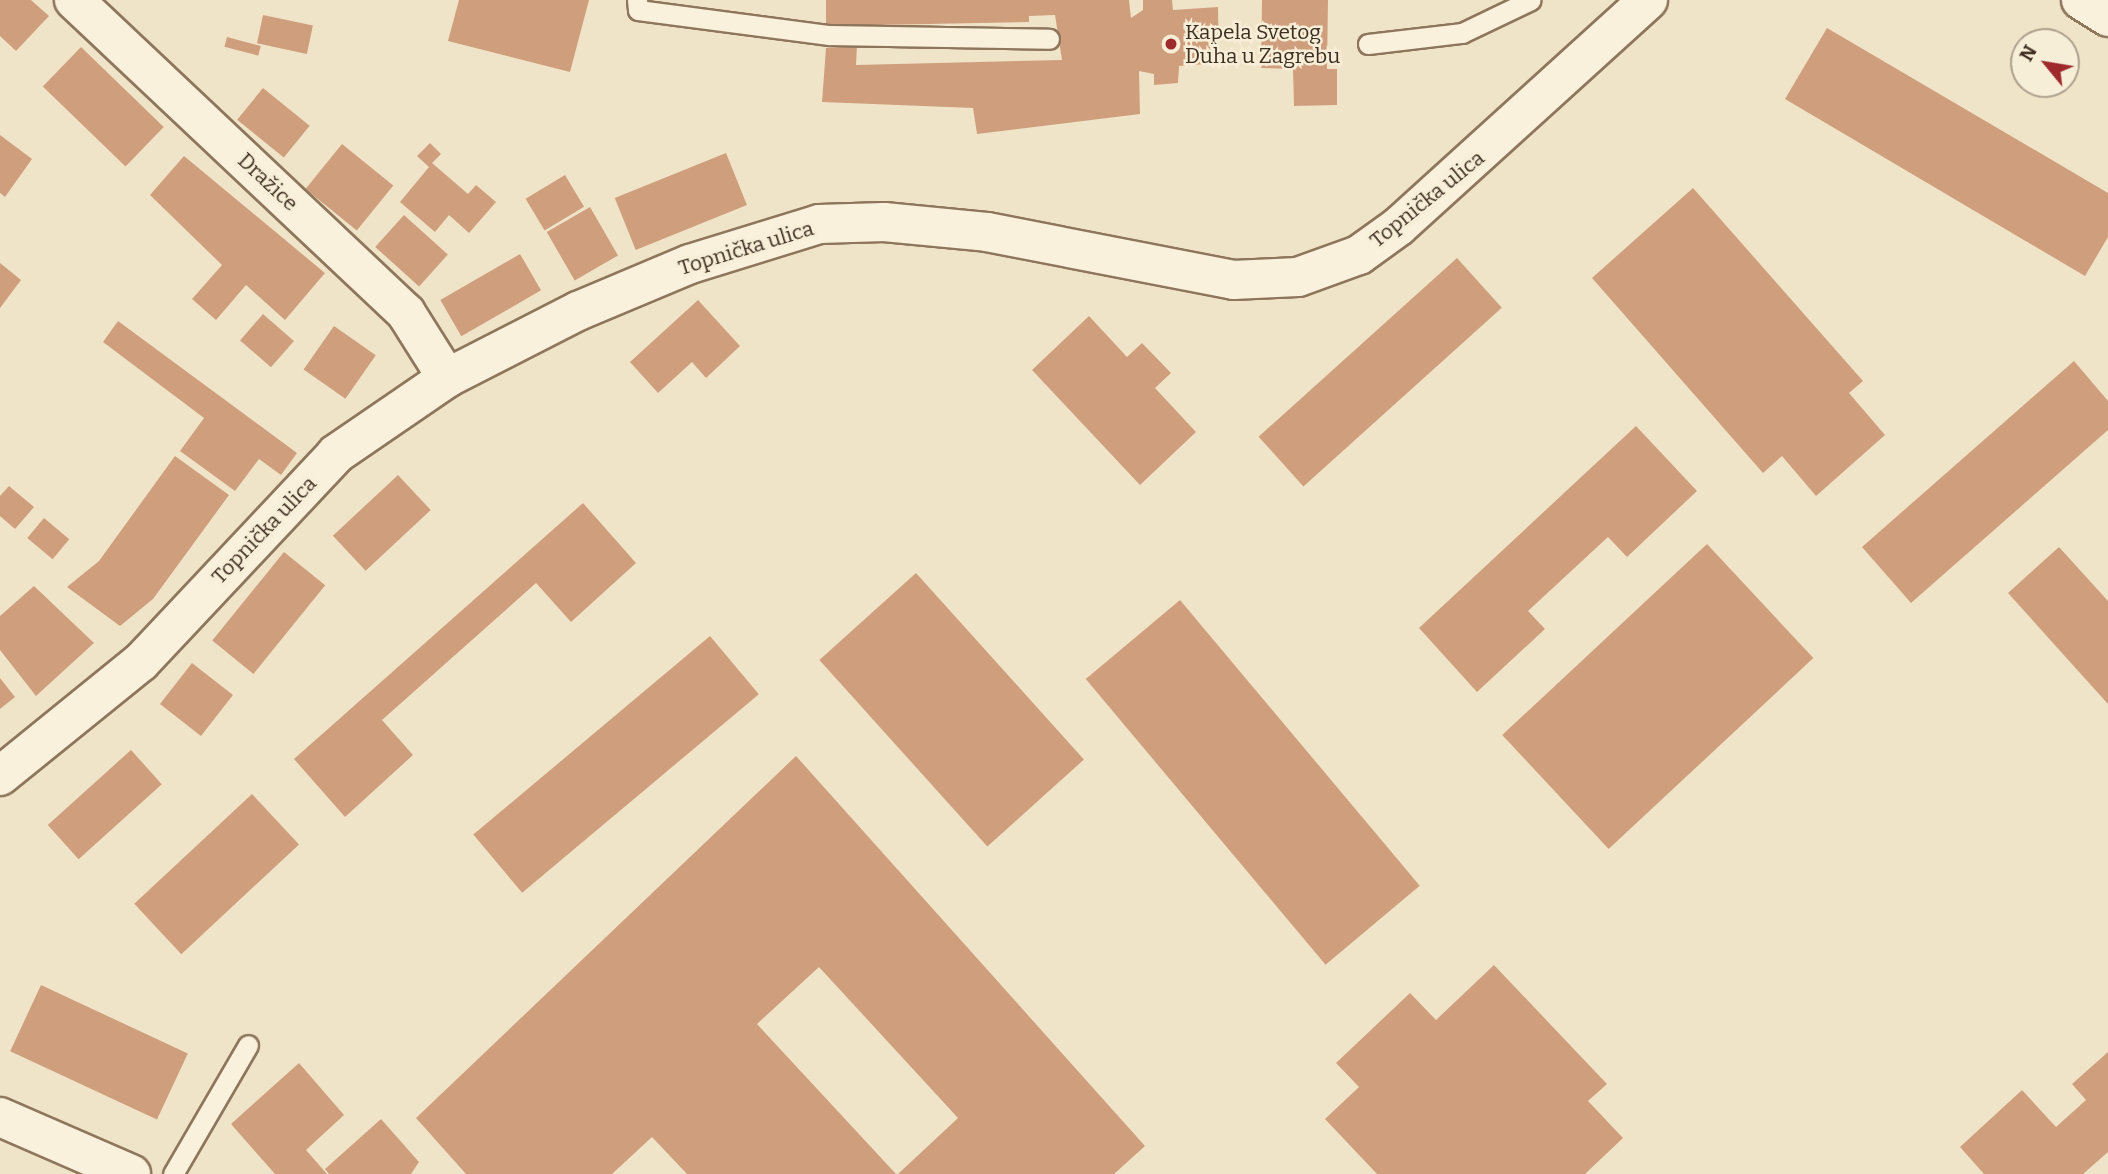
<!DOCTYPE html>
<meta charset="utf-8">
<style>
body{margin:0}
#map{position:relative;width:2108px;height:1174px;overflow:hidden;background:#f0e4c8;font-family:Bitter,serif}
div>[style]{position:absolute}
.building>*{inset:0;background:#cf9f7d;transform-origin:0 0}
.roads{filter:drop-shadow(2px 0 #8d765c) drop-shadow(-2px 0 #8d765c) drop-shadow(0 2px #8d765c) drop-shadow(0 -2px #8d765c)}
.lane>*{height:19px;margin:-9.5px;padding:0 9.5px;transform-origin:9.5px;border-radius:9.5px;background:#faf1dc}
.street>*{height:38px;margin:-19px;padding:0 19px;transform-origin:19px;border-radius:19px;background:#faf1dc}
.secondary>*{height:38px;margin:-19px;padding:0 19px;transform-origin:19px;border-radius:19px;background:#faf1dc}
.dots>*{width:19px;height:19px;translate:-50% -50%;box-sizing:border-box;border:4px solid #f7eed8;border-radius:50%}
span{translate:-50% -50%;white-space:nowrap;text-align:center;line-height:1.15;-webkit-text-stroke:5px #f7eed8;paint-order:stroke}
.poi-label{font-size:21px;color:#3d2e20}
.left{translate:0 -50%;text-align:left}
.street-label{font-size:21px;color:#3d2e20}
.north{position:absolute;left:2010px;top:28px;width:70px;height:70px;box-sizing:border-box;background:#f7eed8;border:2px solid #ada18e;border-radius:50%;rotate:300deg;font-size:19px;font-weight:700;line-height:28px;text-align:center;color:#3d2e20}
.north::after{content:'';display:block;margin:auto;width:24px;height:32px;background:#9e2a2b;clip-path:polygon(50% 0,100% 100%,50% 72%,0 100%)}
</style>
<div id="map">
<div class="building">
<i style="clip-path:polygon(0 0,31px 0,49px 16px,16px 51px,0 36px)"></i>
<i style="clip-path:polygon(459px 0,589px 0,570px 72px,448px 41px)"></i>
<i style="clip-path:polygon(826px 0,1129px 0,1131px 18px,1143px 10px,1143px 0,1172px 0,1173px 10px,1218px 7px,1219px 63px,1179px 66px,1178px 83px,1154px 85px,1154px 74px,1139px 71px,1140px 114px,977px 134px,973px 108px,822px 102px,826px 48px,857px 46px,856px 65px,1062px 60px,1055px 15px,1029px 16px,1029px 22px,826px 26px)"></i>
<i style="clip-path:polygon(1262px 0,1328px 0,1327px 69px,1337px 69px,1337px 105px,1294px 106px,1293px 69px,1261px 68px)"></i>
<i style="left:263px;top:15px;width:51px;height:29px;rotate:12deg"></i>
<i style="clip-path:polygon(1827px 28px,2108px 193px,2108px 237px,2085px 276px,1785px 99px)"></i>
<i style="left:227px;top:37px;width:35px;height:10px;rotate:15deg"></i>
<i style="left:81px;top:47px;width:115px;height:55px;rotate:44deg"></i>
<i style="left:263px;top:88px;width:60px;height:41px;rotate:39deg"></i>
<i style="clip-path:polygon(0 135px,32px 159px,5px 197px,0 193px)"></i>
<i style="clip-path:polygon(430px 143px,441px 154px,432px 163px,468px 194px,476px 185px,496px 202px,469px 233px,449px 215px,435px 232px,400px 202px,429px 167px,417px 156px)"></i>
<i style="left:342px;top:144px;width:66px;height:58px;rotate:39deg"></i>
<i style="left:726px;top:153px;width:56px;height:120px;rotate:68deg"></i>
<i style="clip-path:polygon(184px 156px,325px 273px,285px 320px,246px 285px,216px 320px,192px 299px,222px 265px,150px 195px)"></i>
<i style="left:565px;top:175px;width:37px;height:46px;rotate:59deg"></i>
<i style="clip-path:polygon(1693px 188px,1863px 381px,1849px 393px,1885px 435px,1816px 496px,1782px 456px,1763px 473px,1592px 278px)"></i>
<i style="left:590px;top:207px;width:56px;height:50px;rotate:60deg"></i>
<i style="left:404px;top:215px;width:59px;height:43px;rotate:42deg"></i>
<i style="left:520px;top:254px;width:42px;height:92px;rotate:60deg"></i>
<i style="left:1457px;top:258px;width:67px;height:267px;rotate:48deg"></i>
<i style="clip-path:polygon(0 263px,21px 280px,0 308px)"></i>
<i style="clip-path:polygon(698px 300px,740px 346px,706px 378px,692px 362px,658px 393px,630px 362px)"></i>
<i style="left:263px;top:314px;width:41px;height:35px;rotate:41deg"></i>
<i style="clip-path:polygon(1089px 316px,1127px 357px,1142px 343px,1171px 373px,1155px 388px,1196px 432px,1140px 485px,1032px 370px)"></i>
<i style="clip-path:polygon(118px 321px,297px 453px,281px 475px,259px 459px,235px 491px,180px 451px,204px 418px,103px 342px)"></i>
<i style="left:334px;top:326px;width:51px;height:53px;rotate:35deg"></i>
<i style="clip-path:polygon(2074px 361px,2108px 401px,2108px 430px,1911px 603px,1862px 547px)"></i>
<i style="clip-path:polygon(1636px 426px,1697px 491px,1627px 557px,1608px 537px,1528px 611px,1545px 629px,1477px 692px,1419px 628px)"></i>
<i style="clip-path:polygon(175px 456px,229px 495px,153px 599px,120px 626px,67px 587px,99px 561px)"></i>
<i style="left:398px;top:475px;width:48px;height:89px;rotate:47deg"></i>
<i style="clip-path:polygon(9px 486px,34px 507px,15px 529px,0 516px,0 496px)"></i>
<i style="clip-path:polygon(583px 503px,636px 563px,571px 622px,536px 583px,382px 720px,413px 755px,345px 817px,294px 759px)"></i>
<i style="left:44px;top:518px;width:33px;height:26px;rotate:40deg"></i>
<i style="left:1707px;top:544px;width:156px;height:280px;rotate:47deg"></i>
<i style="clip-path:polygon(2059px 547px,2108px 601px,2108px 704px,2008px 593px)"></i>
<i style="left:284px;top:552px;width:53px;height:114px;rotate:39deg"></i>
<i style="left:916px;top:573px;width:251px;height:130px;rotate:48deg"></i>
<i style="clip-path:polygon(34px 586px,94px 643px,36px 696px,0 650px,0 616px)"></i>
<i style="left:1180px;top:600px;width:373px;height:123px;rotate:50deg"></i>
<i style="left:710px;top:636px;width:76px;height:309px;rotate:50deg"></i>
<i style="left:192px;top:663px;width:52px;height:52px;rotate:38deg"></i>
<i style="clip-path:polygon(0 678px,15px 697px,0 709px)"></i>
<i style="left:131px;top:750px;width:46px;height:112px;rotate:48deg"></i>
<i style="clip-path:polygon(796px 756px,1145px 1146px,1114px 1174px,898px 1174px,958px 1118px,819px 967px,757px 1024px,896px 1174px,687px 1174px,652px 1137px,612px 1174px,466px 1174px,416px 1118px)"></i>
<i style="left:252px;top:794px;width:69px;height:161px;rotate:47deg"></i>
<i style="clip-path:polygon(1494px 965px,1607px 1084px,1588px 1101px,1623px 1138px,1585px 1174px,1377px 1174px,1325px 1119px,1359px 1087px,1336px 1063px,1410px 993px,1436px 1020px)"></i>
<i style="left:41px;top:985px;width:162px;height:73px;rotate:25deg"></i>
<i style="clip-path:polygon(2108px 1052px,2108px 1152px,2083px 1174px,1984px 1174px,1960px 1147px,2022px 1090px,2056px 1127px,2086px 1100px,2072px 1084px)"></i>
<i style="clip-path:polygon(299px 1063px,344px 1115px,306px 1150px,327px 1174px,275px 1174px,231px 1124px)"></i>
<i style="clip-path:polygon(381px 1119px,419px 1162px,411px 1174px,329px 1174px,325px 1169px)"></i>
</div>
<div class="roads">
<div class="lane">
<i style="left:637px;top:0;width:10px;rotate:84deg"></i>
<i style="left:638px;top:10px;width:193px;rotate:7.5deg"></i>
<i style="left:829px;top:35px;width:220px;rotate:1deg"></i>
<i style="left:1368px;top:44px;width:95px;rotate:-6.7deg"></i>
<i style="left:1462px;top:33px;width:76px;rotate:-25.6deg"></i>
<i style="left:173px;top:1174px;width:149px;rotate:-59.8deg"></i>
</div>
<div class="street">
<i style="left:74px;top:0;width:456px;rotate:43.3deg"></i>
<i style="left:406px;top:313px;width:77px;rotate:57.8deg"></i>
<i style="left:0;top:776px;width:181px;rotate:-39deg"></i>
<i style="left:141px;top:662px;width:285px;rotate:-46.8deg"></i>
<i style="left:336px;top:454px;width:135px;rotate:-34.4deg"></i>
<i style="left:447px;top:378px;width:147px;rotate:-27.1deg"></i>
<i style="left:578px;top:311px;width:121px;rotate:-22.8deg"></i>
<i style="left:690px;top:264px;width:135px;rotate:-17.2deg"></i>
<i style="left:819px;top:224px;width:65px;rotate:-1.8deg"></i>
<i style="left:884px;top:222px;width:103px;rotate:5.5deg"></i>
<i style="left:987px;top:232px;width:251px;rotate:11deg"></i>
<i style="left:1233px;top:280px;width:65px;rotate:-2.6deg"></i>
<i style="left:1298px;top:277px;width:65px;rotate:-19.8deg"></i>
<i style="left:1359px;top:255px;width:49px;rotate:-35.9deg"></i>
<i style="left:1399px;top:226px;width:336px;rotate:-42.2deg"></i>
</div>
<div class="secondary">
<i style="left:2081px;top:0;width:32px;rotate:32deg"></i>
<i style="left:0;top:1117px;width:143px;rotate:23.5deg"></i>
</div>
</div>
<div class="dots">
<i style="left:1171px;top:44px;background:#9e2a2b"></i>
</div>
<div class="poi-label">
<span class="left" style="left:1185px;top:44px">Kapela Svetog<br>Duha u Zagrebu</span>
</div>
<div class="street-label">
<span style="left:268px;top:182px;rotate:43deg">Dražice</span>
<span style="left:1427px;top:199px;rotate:-39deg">Topnička ulica</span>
<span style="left:746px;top:248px;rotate:-17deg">Topnička ulica</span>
<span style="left:264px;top:530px;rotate:-46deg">Topnička ulica</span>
</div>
<div class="north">N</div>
</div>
